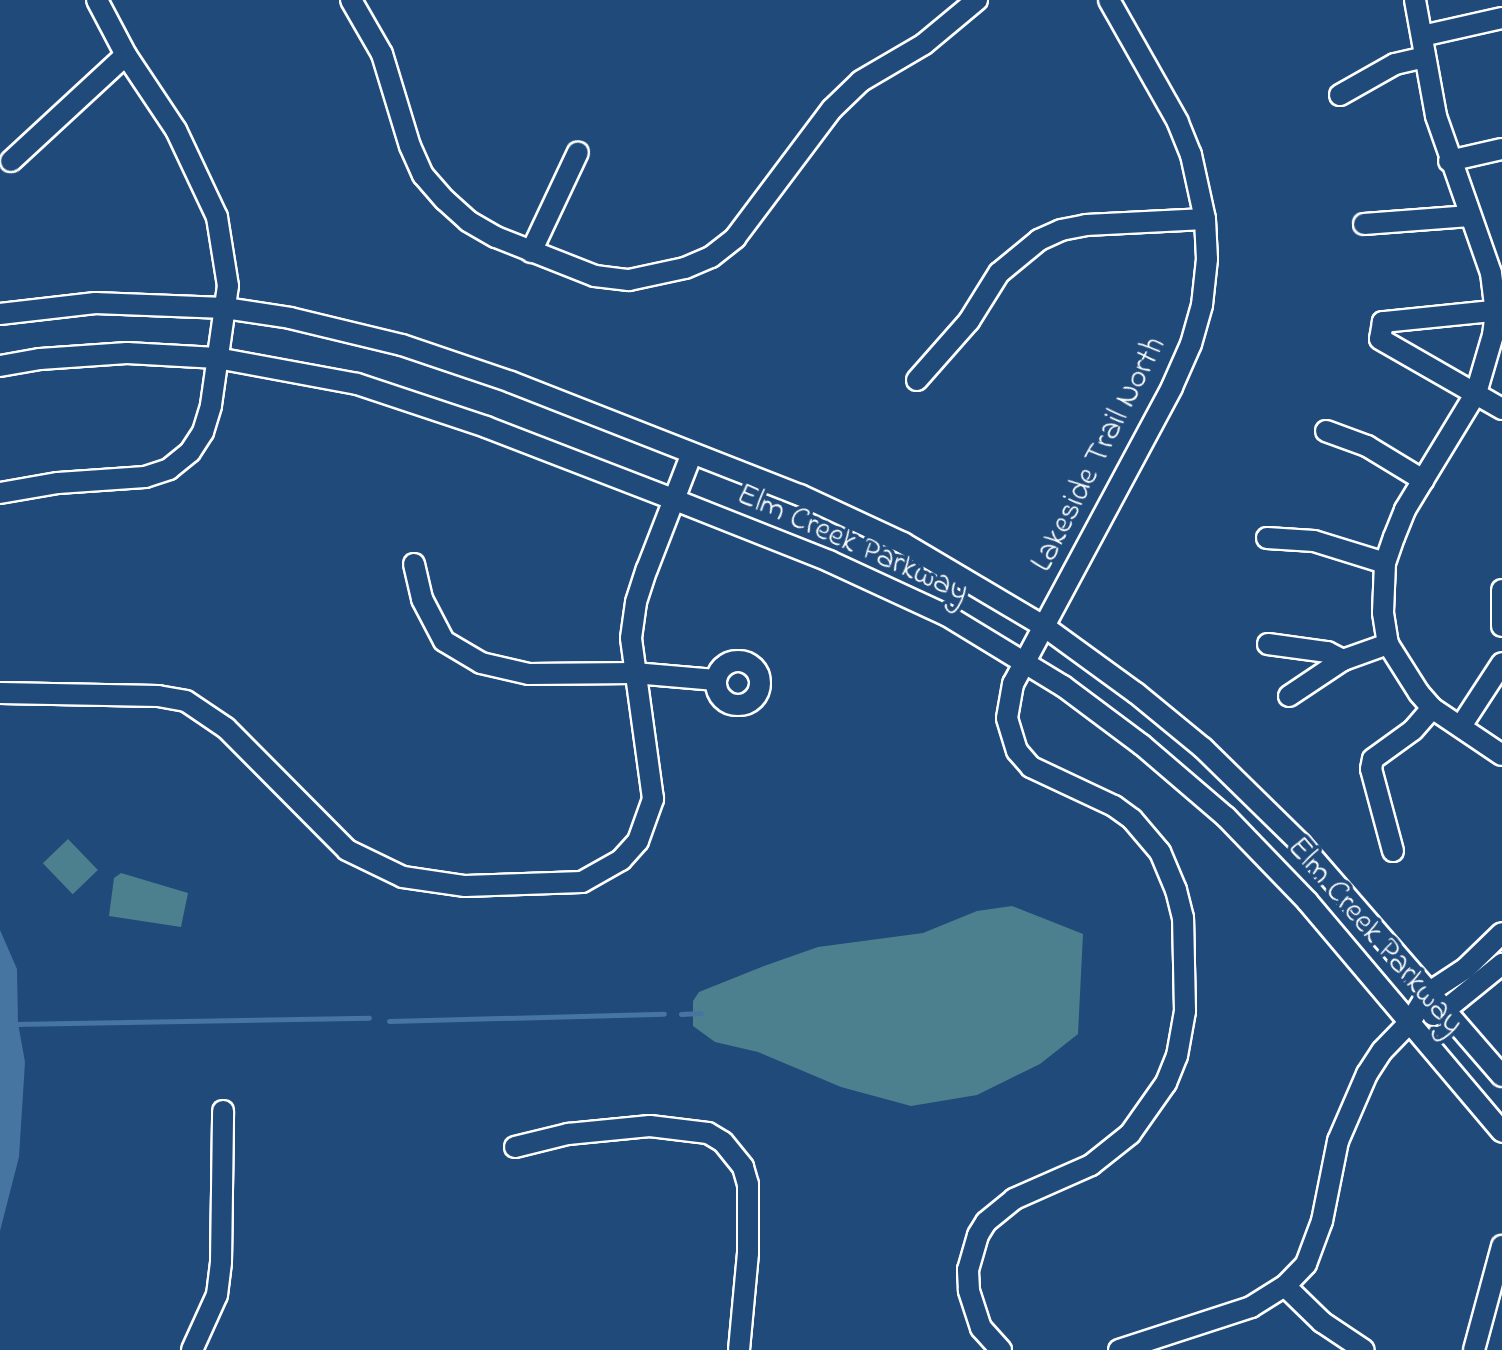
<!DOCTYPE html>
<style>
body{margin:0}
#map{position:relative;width:1502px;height:1350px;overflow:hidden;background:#1f4a7a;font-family:"Indie Flower",sans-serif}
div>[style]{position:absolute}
.green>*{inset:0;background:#4c808e;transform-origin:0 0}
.water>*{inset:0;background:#4675a2}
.stream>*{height:5px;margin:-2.5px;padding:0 2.5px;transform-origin:2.5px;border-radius:2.5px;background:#4675a2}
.roads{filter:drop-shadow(2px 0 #fff) drop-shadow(-2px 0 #fff) drop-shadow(0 2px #fff) drop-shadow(0 -2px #fff)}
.minor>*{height:20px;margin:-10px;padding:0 10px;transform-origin:10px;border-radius:10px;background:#1f4a7a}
.minor>.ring{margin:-10px;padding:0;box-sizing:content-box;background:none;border:20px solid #1f4a7a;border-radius:50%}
span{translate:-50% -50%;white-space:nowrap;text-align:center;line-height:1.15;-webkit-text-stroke:7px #1f4a7a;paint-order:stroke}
.street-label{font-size:32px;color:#fff}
</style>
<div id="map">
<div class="green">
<i style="left:68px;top:839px;width:43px;height:35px;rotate:46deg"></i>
<i style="clip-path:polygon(121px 873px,188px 893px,181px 927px,109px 916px,114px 878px)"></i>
<i style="clip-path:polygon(1012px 906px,1083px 934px,1078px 1034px,1040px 1064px,977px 1095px,911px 1106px,841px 1087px,758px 1052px,715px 1042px,693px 1026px,693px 1001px,699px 992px,764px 966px,818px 947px,923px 933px,977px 911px)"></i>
</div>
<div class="water">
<i style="clip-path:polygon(0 930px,17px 969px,18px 1023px,25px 1062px,19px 1157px,0 1231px)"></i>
</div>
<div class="stream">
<i style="left:681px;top:1014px;width:20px;rotate:-3deg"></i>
<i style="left:389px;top:1021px;width:275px;rotate:-1.5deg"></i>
<i style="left:14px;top:1024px;width:355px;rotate:-1deg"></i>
</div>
<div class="roads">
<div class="minor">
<i style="left:351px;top:0;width:62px;rotate:60.1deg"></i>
<i style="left:382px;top:54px;width:96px;rotate:73.1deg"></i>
<i style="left:410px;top:146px;width:32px;rotate:66deg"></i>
<i style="left:423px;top:175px;width:33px;rotate:49deg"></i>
<i style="left:445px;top:200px;width:31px;rotate:42deg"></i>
<i style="left:468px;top:221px;width:32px;rotate:30deg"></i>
<i style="left:496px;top:237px;width:106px;rotate:21.5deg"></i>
<i style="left:595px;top:276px;width:34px;rotate:7deg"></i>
<i style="left:629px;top:280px;width:57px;rotate:-12.1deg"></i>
<i style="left:685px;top:268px;width:28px;rotate:-23deg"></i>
<i style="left:711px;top:257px;width:31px;rotate:-38deg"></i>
<i style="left:735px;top:238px;width:161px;rotate:-53.1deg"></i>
<i style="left:832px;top:109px;width:40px;rotate:-44deg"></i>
<i style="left:861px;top:81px;width:73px;rotate:-30.4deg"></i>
<i style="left:924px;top:44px;width:69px;rotate:-39.7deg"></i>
<i style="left:1415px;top:0;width:118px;rotate:79.7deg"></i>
<i style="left:1436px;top:116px;width:166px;rotate:70.7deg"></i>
<i style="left:1491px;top:273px;width:38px;rotate:83deg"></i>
<i style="left:1496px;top:311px;width:24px;rotate:97deg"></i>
<i style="left:1493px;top:335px;width:60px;rotate:106.3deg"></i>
<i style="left:1476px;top:393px;width:137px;rotate:121.3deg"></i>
<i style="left:1405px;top:510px;width:29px;rotate:112deg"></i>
<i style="left:1394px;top:537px;width:28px;rotate:109deg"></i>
<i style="left:1385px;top:563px;width:50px;rotate:92.3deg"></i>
<i style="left:1383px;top:613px;width:31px;rotate:81deg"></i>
<i style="left:1388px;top:644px;width:58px;rotate:57.7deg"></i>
<i style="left:1419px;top:693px;width:20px;rotate:49deg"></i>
<i style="left:1432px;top:708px;width:84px;rotate:33.9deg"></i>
<i style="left:1422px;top:36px;width:82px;rotate:-12.7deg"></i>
<i style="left:1340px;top:95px;width:63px;rotate:-29.4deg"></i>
<i style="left:1395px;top:64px;width:31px;rotate:-13deg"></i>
<i style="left:11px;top:161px;width:156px;rotate:-42.7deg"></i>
<i style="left:1449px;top:161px;width:54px;rotate:-12.8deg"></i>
<i style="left:1364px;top:224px;width:106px;rotate:-4.3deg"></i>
<i style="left:531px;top:252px;width:110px;rotate:-64.8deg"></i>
<i style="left:1502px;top:310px;width:120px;rotate:174.2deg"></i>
<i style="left:1383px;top:322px;width:17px;rotate:100deg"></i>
<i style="left:1380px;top:339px;width:141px;rotate:29.8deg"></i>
<i style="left:0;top:314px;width:96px;rotate:-6.6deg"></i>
<i style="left:95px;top:303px;width:130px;rotate:2.2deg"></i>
<i style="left:225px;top:308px;width:66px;rotate:8.7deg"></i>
<i style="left:290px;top:318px;width:115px;rotate:13.6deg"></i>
<i style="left:402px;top:345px;width:115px;rotate:18.7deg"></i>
<i style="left:511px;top:382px;width:310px;rotate:21.4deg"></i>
<i style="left:800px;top:495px;width:114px;rotate:25deg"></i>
<i style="left:903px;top:543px;width:165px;rotate:30.6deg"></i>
<i style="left:1045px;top:627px;width:112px;rotate:36deg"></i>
<i style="left:1136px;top:693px;width:87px;rotate:39.4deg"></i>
<i style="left:1203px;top:748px;width:137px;rotate:44.4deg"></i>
<i style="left:1301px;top:844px;width:307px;rotate:49.1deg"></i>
<i style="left:0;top:366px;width:41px;rotate:-9.9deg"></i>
<i style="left:40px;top:359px;width:87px;rotate:-3.9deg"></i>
<i style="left:127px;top:353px;width:90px;rotate:3.2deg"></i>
<i style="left:217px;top:358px;width:142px;rotate:10.5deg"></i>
<i style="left:357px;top:384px;width:136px;rotate:18.4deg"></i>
<i style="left:486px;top:427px;width:203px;rotate:21.1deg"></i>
<i style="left:675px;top:500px;width:166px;rotate:21.6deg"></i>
<i style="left:829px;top:561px;width:129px;rotate:24.8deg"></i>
<i style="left:946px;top:615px;width:137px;rotate:31.3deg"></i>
<i style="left:1063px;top:686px;width:99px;rotate:36.8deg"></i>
<i style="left:1142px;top:745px;width:111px;rotate:40.6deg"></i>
<i style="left:1226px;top:817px;width:117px;rotate:46deg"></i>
<i style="left:1307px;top:901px;width:302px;rotate:49.8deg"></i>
<i style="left:917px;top:380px;width:79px;rotate:-48.6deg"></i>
<i style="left:969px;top:321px;width:57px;rotate:-58deg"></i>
<i style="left:999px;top:273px;width:52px;rotate:-39.5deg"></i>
<i style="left:1039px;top:240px;width:24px;rotate:-24deg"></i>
<i style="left:1061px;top:230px;width:25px;rotate:-11deg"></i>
<i style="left:1086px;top:225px;width:119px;rotate:-2.9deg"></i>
<i style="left:1326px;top:431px;width:44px;rotate:20.1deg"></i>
<i style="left:1367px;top:446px;width:66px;rotate:31.3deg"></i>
<i style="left:0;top:493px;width:59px;rotate:-9.8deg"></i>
<i style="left:58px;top:483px;width:87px;rotate:-3.9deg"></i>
<i style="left:145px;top:477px;width:25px;rotate:-18deg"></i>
<i style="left:169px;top:469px;width:27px;rotate:-39deg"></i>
<i style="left:190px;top:452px;width:24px;rotate:-57deg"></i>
<i style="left:203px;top:432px;width:28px;rotate:-73deg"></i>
<i style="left:211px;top:405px;width:120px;rotate:-81.9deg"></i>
<i style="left:228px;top:286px;width:70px;rotate:-99.1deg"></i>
<i style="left:217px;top:217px;width:96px;rotate:-115.2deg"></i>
<i style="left:176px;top:130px;width:90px;rotate:-123.7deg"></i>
<i style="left:126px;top:55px;width:62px;rotate:-117.8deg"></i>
<i style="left:1267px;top:538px;width:47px;rotate:3.7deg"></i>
<i style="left:1314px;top:541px;width:74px;rotate:17.2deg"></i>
<i style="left:414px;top:564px;width:36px;rotate:77deg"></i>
<i style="left:422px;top:599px;width:47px;rotate:62.4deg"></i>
<i style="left:444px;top:641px;width:43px;rotate:30.7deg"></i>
<i style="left:481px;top:663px;width:49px;rotate:12.9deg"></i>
<i style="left:529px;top:674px;width:105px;rotate:-0.5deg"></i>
<i style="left:634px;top:673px;width:82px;rotate:4.9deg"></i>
<i style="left:1502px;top:590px;width:36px;rotate:90deg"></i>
<i style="left:1268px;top:644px;width:60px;rotate:7.7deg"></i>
<i style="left:1327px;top:652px;width:18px;rotate:27deg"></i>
<i class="ring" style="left:716px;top:661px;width:24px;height:24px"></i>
<i style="left:0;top:693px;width:158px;rotate:1.1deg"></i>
<i style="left:158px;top:696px;width:28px;rotate:10deg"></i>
<i style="left:186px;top:701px;width:48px;rotate:34deg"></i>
<i style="left:226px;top:728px;width:172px;rotate:45.2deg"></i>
<i style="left:347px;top:850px;width:62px;rotate:25.7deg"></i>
<i style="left:403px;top:877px;width:63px;rotate:8.3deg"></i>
<i style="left:465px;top:886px;width:117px;rotate:-2deg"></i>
<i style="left:582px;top:882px;width:45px;rotate:-29.4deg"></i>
<i style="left:621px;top:860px;width:25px;rotate:-48deg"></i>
<i style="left:638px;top:841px;width:45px;rotate:-70.3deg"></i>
<i style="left:653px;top:799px;width:162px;rotate:-97.8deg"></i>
<i style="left:631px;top:638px;width:36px;rotate:-82deg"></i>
<i style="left:636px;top:602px;width:35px;rotate:-72deg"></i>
<i style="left:647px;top:569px;width:124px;rotate:-68.8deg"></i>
<i style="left:1289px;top:696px;width:65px;rotate:-33.7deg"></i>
<i style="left:1343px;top:660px;width:48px;rotate:-19.6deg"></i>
<i style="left:1461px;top:726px;width:75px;rotate:-56.9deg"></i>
<i style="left:1393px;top:851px;width:85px;rotate:-105deg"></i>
<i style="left:1371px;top:769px;width:10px;rotate:-79deg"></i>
<i style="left:1373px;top:759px;width:49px;rotate:-35.9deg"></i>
<i style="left:1413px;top:730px;width:29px;rotate:-49deg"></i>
<i style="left:1433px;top:1015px;width:12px;rotate:-20deg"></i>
<i style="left:1444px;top:1011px;width:75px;rotate:-39deg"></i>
<i style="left:515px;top:1147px;width:55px;rotate:-13.8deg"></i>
<i style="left:568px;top:1134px;width:82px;rotate:-5.6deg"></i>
<i style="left:650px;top:1126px;width:58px;rotate:6.9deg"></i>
<i style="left:708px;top:1133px;width:17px;rotate:31deg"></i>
<i style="left:723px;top:1142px;width:32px;rotate:51deg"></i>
<i style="left:743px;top:1167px;width:18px;rotate:74deg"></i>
<i style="left:748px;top:1184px;width:69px;rotate:90deg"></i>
<i style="left:748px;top:1253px;width:97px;rotate:95.3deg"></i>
<i style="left:1285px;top:1286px;width:52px;rotate:44.2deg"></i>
<i style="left:1322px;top:1322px;width:50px;rotate:33.7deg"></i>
<i style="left:192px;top:1350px;width:60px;rotate:-65.6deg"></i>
<i style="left:217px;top:1295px;width:33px;rotate:-83deg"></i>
<i style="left:221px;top:1262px;width:151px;rotate:-89.2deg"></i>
<i style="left:1001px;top:1350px;width:30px;rotate:-132deg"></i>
<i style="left:981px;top:1328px;width:40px;rotate:-108deg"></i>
<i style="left:969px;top:1290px;width:20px;rotate:-93deg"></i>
<i style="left:968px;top:1270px;width:36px;rotate:-74deg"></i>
<i style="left:978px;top:1235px;width:15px;rotate:-58deg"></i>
<i style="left:986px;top:1222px;width:36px;rotate:-39deg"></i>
<i style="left:1014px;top:1199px;width:84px;rotate:-23.8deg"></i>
<i style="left:1091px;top:1165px;width:50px;rotate:-38.5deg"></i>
<i style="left:1130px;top:1134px;width:62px;rotate:-54.8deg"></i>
<i style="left:1166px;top:1083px;width:29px;rotate:-68deg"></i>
<i style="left:1177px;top:1056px;width:46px;rotate:-79.9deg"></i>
<i style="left:1185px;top:1011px;width:93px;rotate:-91.2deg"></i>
<i style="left:1183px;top:918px;width:29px;rotate:-104deg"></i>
<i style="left:1176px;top:890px;width:41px;rotate:-112.8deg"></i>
<i style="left:1160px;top:852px;width:43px;rotate:-130.3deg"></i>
<i style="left:1132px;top:819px;width:22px;rotate:-144deg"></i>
<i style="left:1114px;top:806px;width:92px;rotate:-154.8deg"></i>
<i style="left:1031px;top:767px;width:21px;rotate:-131deg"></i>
<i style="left:1017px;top:751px;width:34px;rotate:-107deg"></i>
<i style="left:1007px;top:718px;width:35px;rotate:-80deg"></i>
<i style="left:1013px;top:684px;width:337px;rotate:-61.8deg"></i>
<i style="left:1172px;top:387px;width:47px;rotate:-66.2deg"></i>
<i style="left:1191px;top:344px;width:41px;rotate:-74.2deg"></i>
<i style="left:1202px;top:305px;width:46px;rotate:-83.8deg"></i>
<i style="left:1207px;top:259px;width:40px;rotate:-92.9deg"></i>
<i style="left:1205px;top:219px;width:66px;rotate:-102.3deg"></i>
<i style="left:1191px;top:155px;width:35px;rotate:-112deg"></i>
<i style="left:1178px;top:122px;width:140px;rotate:-119.5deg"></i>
<i style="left:1119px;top:1350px;width:139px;rotate:-18deg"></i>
<i style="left:1251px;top:1307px;width:40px;rotate:-32deg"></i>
<i style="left:1285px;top:1286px;width:30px;rotate:-46deg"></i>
<i style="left:1306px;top:1264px;width:46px;rotate:-69.6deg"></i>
<i style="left:1322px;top:1221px;width:82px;rotate:-78.7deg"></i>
<i style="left:1338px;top:1141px;width:73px;rotate:-66.6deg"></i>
<i style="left:1367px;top:1074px;width:27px;rotate:-57deg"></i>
<i style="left:1382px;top:1051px;width:40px;rotate:-46deg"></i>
<i style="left:1410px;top:1022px;width:34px;rotate:-58deg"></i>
<i style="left:1428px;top:993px;width:45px;rotate:-33.3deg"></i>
<i style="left:1466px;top:968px;width:50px;rotate:-44.2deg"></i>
<i style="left:1474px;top:1350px;width:108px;rotate:-74.9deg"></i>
</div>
</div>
<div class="street-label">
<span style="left:1100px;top:455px;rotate:-63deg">Lakeside Trail North</span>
<span style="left:852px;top:545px;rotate:24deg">Elm Creek Parkway</span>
<span style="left:1374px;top:937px;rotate:49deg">Elm Creek Parkway</span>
</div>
</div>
